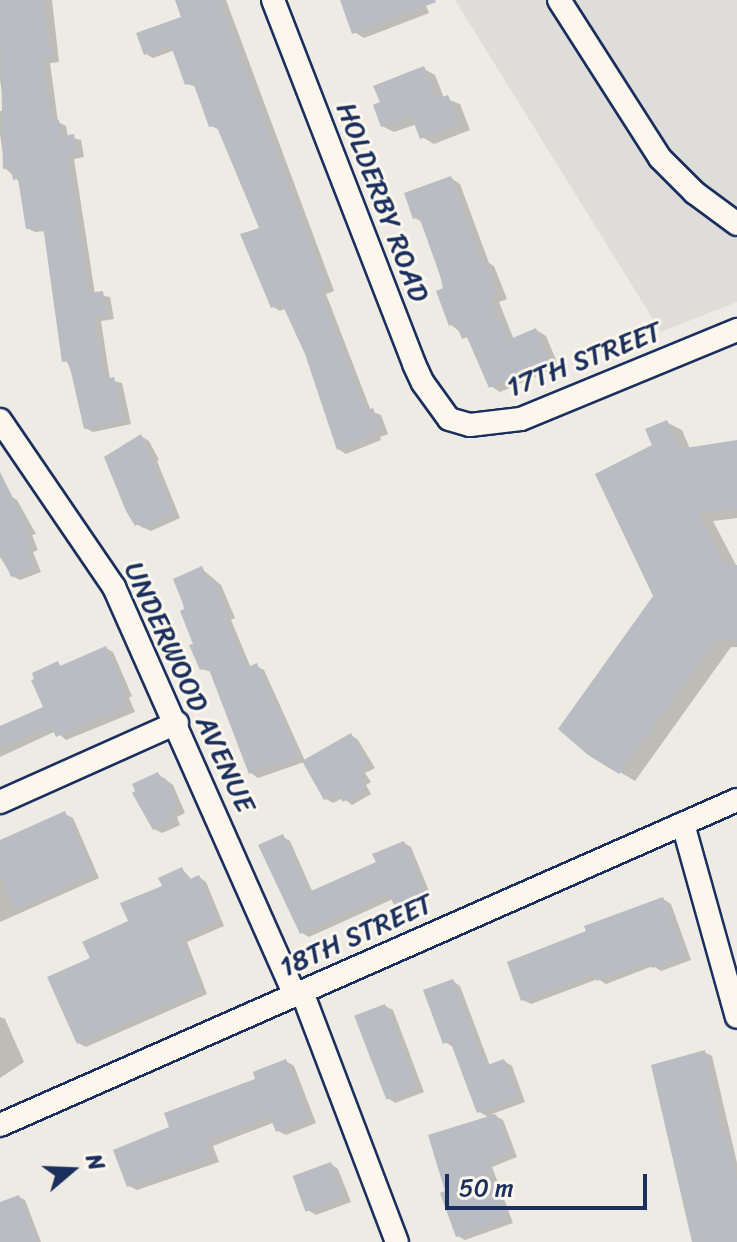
<!DOCTYPE html>
<style>
body{margin:0}
#map{position:relative;width:737px;height:1242px;overflow:hidden;background:#eeebe4;font-family:Sriracha,sans-serif}
div>[style]{position:absolute}
.built>*{inset:0;background:#deddda}
.shadow>*{inset:0;background:#0003}
.building>*{inset:0;background:#b9bcc3;transform-origin:0 0}
.roads{filter:drop-shadow(2px 0 #1b2f5e) drop-shadow(-2px 0 #1b2f5e) drop-shadow(0 2px #1b2f5e) drop-shadow(0 -2px #1b2f5e)}
.minor>*{height:22px;margin:-11px;padding:0 11px;transform-origin:11px;border-radius:11px;background:#fbf7ec}
span{translate:-50% -50%;white-space:nowrap;text-align:center;line-height:1.15;-webkit-text-stroke:6px #fbf7ec;paint-order:stroke}
.street-label{font-size:28px;color:#1b2f5e}
.north{position:absolute;left:32px;top:1130px;width:80px;height:80px;-webkit-text-stroke:6px #fbf7ec;paint-order:stroke;rotate:71deg;font-size:22px;font-weight:700;line-height:32px;text-align:center;color:#1b2f5e}
.north::after{content:'';display:block;margin:auto;width:28px;height:36px;background:#1b2f5e;clip-path:polygon(50% 0,100% 100%,50% 72%,0 100%)}
.scale{position:absolute;left:445px;top:1174px;width:202px;height:36px;box-sizing:border-box;border:4px solid #1b2f5e;border-top:0;padding-left:10px;font-size:24px;line-height:28px;white-space:nowrap;color:#1b2f5e;-webkit-text-stroke:6px #fbf7ec;paint-order:stroke}
</style>
<div id="map">
<div class="built">
<i style="clip-path:polygon(455px 0,737px 0,737px 302px,661px 332px)"></i>
</div>
<div class="shadow">
<i style="clip-path:polygon(0 0,52px 0,59px 62px,50px 63px,58px 122px,66px 126px,68px 137px,81px 140px,84px 157px,74px 159px,95px 294px,110px 297px,114px 319px,101px 321px,110px 380px,122px 383px,131px 424px,93px 432px,85px 428px,70px 364px,64px 361px,46px 231px,35px 232px,27px 228px,20px 182px,5px 168px,0 134px,0 111px,5px 111px,0 80px)"></i>
<i style="clip-path:polygon(177px 0,226px 0,334px 291px,326px 294px,371px 411px,381px 415px,388px 434px,380px 437px,381px 440px,346px 454px,338px 449px,307px 353px,287px 308px,280px 311px,272px 306px,261px 229px,220px 130px,211px 126px,197px 87px,187px 84px,175px 50px,153px 58px,146px 54px,184px 18px)"></i>
<i style="clip-path:polygon(342px 0,424px 0,429px 13px,364px 38px,354px 32px)"></i>
<i style="clip-path:polygon(424px 69px,435px 75px,444px 98px,460px 104px,470px 130px,434px 144px,422px 137px,417px 124px,394px 132px,382px 126px)"></i>
<i style="clip-path:polygon(451px 178px,460px 184px,489px 263px,494px 266px,507px 299px,499px 302px,514px 340px,536px 330px,546px 336px,559px 367px,500px 392px,491px 386px,472px 342px,450px 324px,445px 290px,422px 222px,415px 218px)"></i>
<i style="clip-path:polygon(666px 422px,682px 430px,690px 449px,737px 442px,737px 518px,713px 521px,737px 567px,737px 647px,731px 647px,635px 781px,589px 754px,656px 596px,654px 446px)"></i>
<i style="clip-path:polygon(141px 436px,149px 441px,159px 460px,157px 461px,180px 518px,151px 531px,136px 524px)"></i>
<i style="clip-path:polygon(9px 495px,17px 500px,36px 534px,32px 535px,38px 550px,33px 552px,41px 572px,20px 580px,12px 576px,0 557px,0 499px)"></i>
<i style="clip-path:polygon(202px 569px,221px 585px,235px 618px,231px 620px,251px 668px,256px 666px,264px 670px,305px 761px,351px 735px,358px 740px,375px 768px,365px 773px,371px 782px,366px 785px,371px 794px,352px 805px,343px 798px,333px 803px,326px 799px,304px 762px,258px 778px,251px 773px,212px 672px,201px 669px,187px 610px)"></i>
<i style="clip-path:polygon(106px 648px,113px 652px,132px 696px,129px 698px,135px 712px,66px 740px,56px 731px,0 757px,0 728px,45px 708px,58px 664px,63px 667px)"></i>
<i style="clip-path:polygon(158px 774px,173px 785px,185px 813px,177px 817px,180px 825px,162px 833px,154px 829px)"></i>
<i style="clip-path:polygon(65px 814px,73px 818px,99px 878px,0 922px,0 843px)"></i>
<i style="clip-path:polygon(283px 837px,290px 841px,313px 893px,378px 863px,404px 843px,411px 847px,431px 896px,402px 908px,393px 899px,309px 937px,302px 933px)"></i>
<i style="clip-path:polygon(182px 869px,192px 880px,199px 877px,206px 882px,224px 926px,187px 942px,207px 994px,86px 1047px,78px 1043px,92px 960px)"></i>
<i style="clip-path:polygon(663px 899px,671px 904px,691px 960px,661px 971px,653px 966px,606px 984px,598px 979px,531px 1004px,523px 1000px,589px 933px)"></i>
<i style="clip-path:polygon(453px 981px,460px 986px,490px 1066px,504px 1061px,512px 1066px,525px 1102px,492px 1114px,503px 1120px,517px 1157px,492px 1167px,513px 1223px,465px 1240px,458px 1236px,448px 1192px,490px 1118px,478px 1111px,453px 1047px,445px 1042px)"></i>
<i style="clip-path:polygon(385px 1006px,393px 1010px,424px 1092px,395px 1103px,388px 1098px)"></i>
<i style="clip-path:polygon(0 1017px,5px 1019px,24px 1062px,0 1078px)"></i>
<i style="clip-path:polygon(704px 1052px,712px 1056px,737px 1163px,737px 1242px,692px 1242px)"></i>
<i style="clip-path:polygon(286px 1061px,294px 1066px,316px 1123px,286px 1135px,278px 1131px,275px 1122px,213px 1146px,219px 1162px,137px 1190px,129px 1186px,172px 1128px)"></i>
<i style="clip-path:polygon(331px 1164px,338px 1169px,351px 1202px,316px 1215px,308px 1210px)"></i>
<i style="clip-path:polygon(19px 1197px,25px 1200px,41px 1242px,4px 1242px,0 1231px,0 1204px)"></i>
</div>
<div class="building">
<i style="clip-path:polygon(0 0,42px 0,52px 58px,43px 60px,52px 121px,59px 120px,61px 136px,74px 134px,77px 154px,67px 155px,89px 293px,103px 291px,107px 315px,94px 318px,104px 379px,114px 377px,124px 420px,84px 429px,71px 372px,67px 361px,62px 362px,43px 226px,26px 229px,18px 179px,13px 180px,11px 168px,3px 169px)"></i>
<i style="clip-path:polygon(175px 0,220px 0,327px 287px,320px 290px,366px 411px,373px 408px,381px 430px,373px 433px,374px 436px,337px 450px,305px 354px,282px 304px,271px 308px,240px 234px,259px 228px,216px 125px,209px 127px,193px 82px,185px 85px,171px 46px,144px 55px,136px 33px,181px 17px)"></i>
<i style="clip-path:polygon(340px 0,435px 0,436px 2px,352px 34px)"></i>
<i style="clip-path:polygon(424px 66px,437px 99px,448px 95px,460px 124px,420px 139px,411px 115px,381px 127px,373px 105px,380px 102px,373px 86px)"></i>
<i style="clip-path:polygon(451px 176px,481px 260px,485px 258px,498px 294px,490px 297px,508px 340px,536px 328px,550px 361px,489px 388px,467px 337px,462px 339px,456px 323px,449px 326px,436px 291px,443px 288px,440px 275px,419px 217px,413px 219px,404px 193px)"></i>
<i style="clip-path:polygon(667px 420px,679px 449px,737px 440px,737px 508px,699px 513px,723px 564px,737px 565px,737px 641px,716px 639px,619px 774px,588px 755px,558px 729px,653px 596px,595px 474px,652px 445px,645px 429px)"></i>
<i style="clip-path:polygon(141px 434px,174px 514px,142px 528px,140px 523px,135px 526px,126px 511px,104px 457px)"></i>
<i style="clip-path:polygon(0 472px,29px 530px,25px 531px,31px 546px,26px 548px,34px 567px,11px 577px,0 551px)"></i>
<i style="clip-path:polygon(202px 566px,208px 580px,213px 578px,228px 614px,224px 616px,246px 668px,257px 663px,299px 757px,280px 766px,278px 762px,249px 774px,208px 667px,200px 670px,189px 645px,193px 644px,180px 611px,184px 609px,183px 604px,173px 579px)"></i>
<i style="clip-path:polygon(106px 646px,126px 692px,122px 694px,128px 707px,56px 737px,51px 726px,0 748px,0 726px,43px 707px,31px 680px,34px 679px,32px 673px,58px 661px,60px 666px)"></i>
<i style="clip-path:polygon(351px 733px,368px 764px,359px 769px,364px 777px,359px 780px,365px 790px,343px 802px,338px 793px,324px 800px,302px 761px)"></i>
<i style="clip-path:polygon(158px 772px,162px 780px,165px 778px,178px 809px,170px 812px,174px 821px,153px 830px,132px 793px,135px 791px,132px 784px)"></i>
<i style="clip-path:polygon(65px 811px,93px 874px,15px 910px,0 875px,0 840px)"></i>
<i style="clip-path:polygon(283px 834px,309px 892px,376px 862px,372px 854px,404px 841px,425px 892px,394px 905px,389px 894px,300px 934px,258px 845px)"></i>
<i style="clip-path:polygon(182px 867px,188px 880px,199px 875px,217px 922px,181px 938px,201px 990px,77px 1044px,47px 977px,90px 958px,82px 942px,128px 921px,120px 903px,162px 886px,158px 878px)"></i>
<i style="clip-path:polygon(663px 897px,685px 956px,652px 968px,649px 961px,597px 981px,594px 974px,521px 1001px,507px 962px,586px 931px,584px 926px)"></i>
<i style="clip-path:polygon(453px 979px,485px 1066px,504px 1059px,519px 1098px,477px 1113px,450px 1041px,443px 1044px,423px 990px)"></i>
<i style="left:385px;top:1004px;width:90px;height:33px;rotate:69deg"></i>
<i style="clip-path:polygon(705px 1050px,723px 1136px,727px 1135px,737px 1179px,737px 1242px,692px 1242px,651px 1065px)"></i>
<i style="clip-path:polygon(286px 1059px,309px 1119px,276px 1132px,270px 1117px,206px 1141px,212px 1158px,127px 1187px,113px 1150px,169px 1127px,164px 1113px,255px 1079px,253px 1072px)"></i>
<i style="clip-path:polygon(496px 1114px,511px 1153px,486px 1163px,507px 1219px,456px 1237px,440px 1193px,445px 1191px,428px 1135px)"></i>
<i style="left:331px;top:1162px;width:38px;height:41px;rotate:70deg"></i>
<i style="clip-path:polygon(19px 1195px,37px 1242px,0 1242px,0 1202px)"></i>
</div>
<div class="roads">
<div class="minor">
<i style="left:273px;top:0;width:390px;rotate:68.8deg"></i>
<i style="left:414px;top:364px;width:21px;rotate:65deg"></i>
<i style="left:423px;top:383px;width:44px;rotate:54.2deg"></i>
<i style="left:449px;top:419px;width:22px;rotate:16deg"></i>
<i style="left:470px;top:425px;width:51px;rotate:-6.7deg"></i>
<i style="left:521px;top:419px;width:234px;rotate:-22.4deg"></i>
<i style="left:559px;top:0;width:188px;rotate:57.4deg"></i>
<i style="left:660px;top:158px;width:49px;rotate:45deg"></i>
<i style="left:695px;top:193px;width:52px;rotate:36.4deg"></i>
<i style="left:0;top:420px;width:202px;rotate:55.7deg"></i>
<i style="left:114px;top:587px;width:446px;rotate:66.1deg"></i>
<i style="left:0;top:802px;width:194px;rotate:-24.1deg"></i>
<i style="left:683px;top:824px;width:200px;rotate:74.4deg"></i>
<i style="left:302px;top:992px;width:267px;rotate:69.2deg"></i>
<i style="left:0;top:1125px;width:805px;rotate:-23.8deg"></i>
</div>
</div>
<div class="street-label">
<span style="left:383px;top:202px;rotate:69deg">HOLDERBY ROAD</span>
<span style="left:584px;top:359px;rotate:-21deg">17TH STREET</span>
<span style="left:190px;top:687px;rotate:65deg">UNDERWOOD AVENUE</span>
<span style="left:356px;top:935px;rotate:-24deg">18TH STREET</span>
</div>
<div class="north">N</div>
<div class="scale">50 m</div>
</div>
